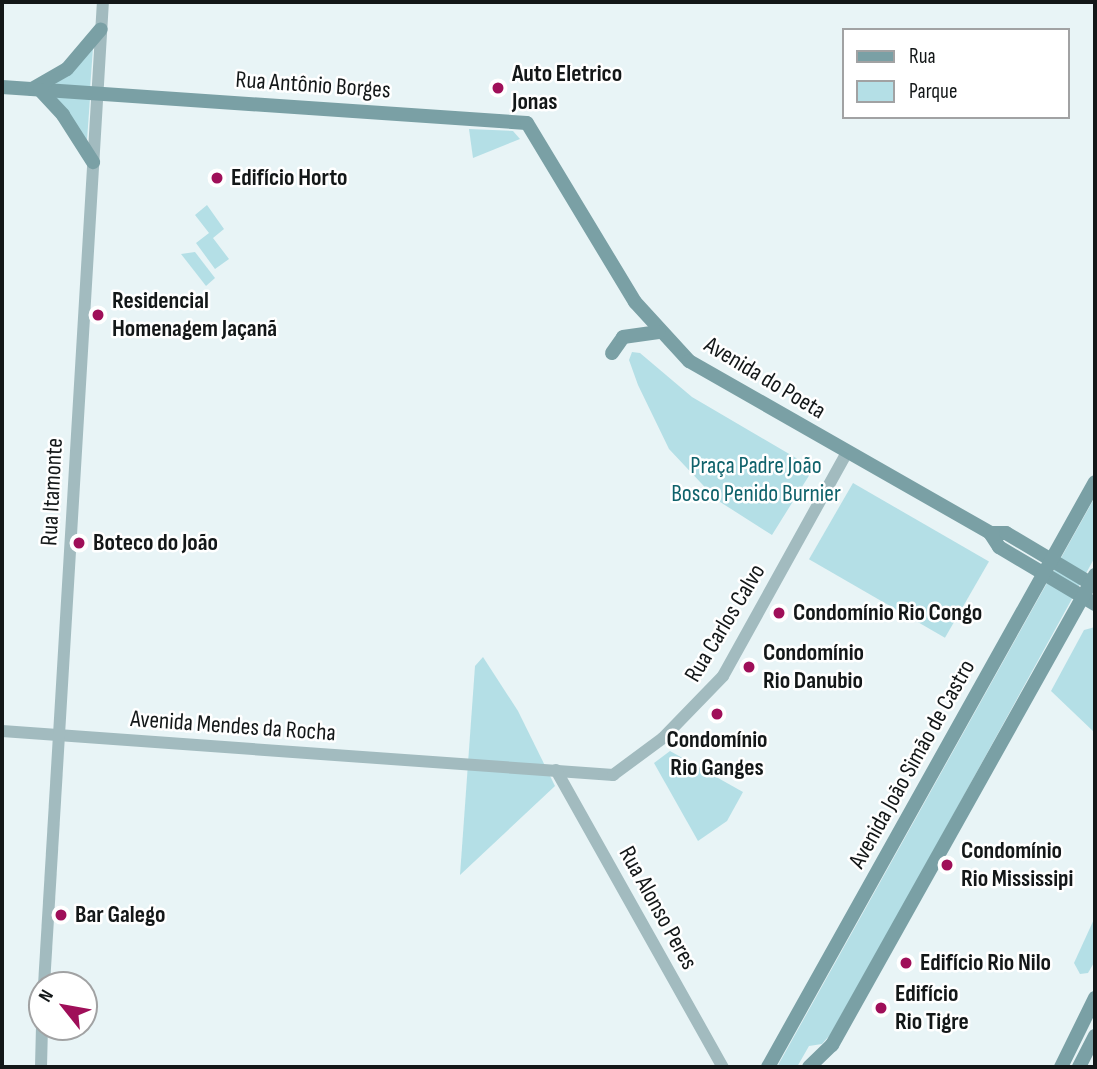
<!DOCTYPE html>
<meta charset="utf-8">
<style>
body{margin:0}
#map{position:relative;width:1097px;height:1069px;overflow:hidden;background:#e8f4f6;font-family:"Sofia Sans Condensed",sans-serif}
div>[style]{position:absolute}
.green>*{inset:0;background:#b4dfe6;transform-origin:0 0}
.tertiary>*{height:12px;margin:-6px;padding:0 6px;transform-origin:6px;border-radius:6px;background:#a2bbbf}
.secondary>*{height:14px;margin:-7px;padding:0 7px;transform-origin:7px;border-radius:7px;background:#7aa0a5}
.dots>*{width:19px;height:19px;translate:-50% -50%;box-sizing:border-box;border:4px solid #fff;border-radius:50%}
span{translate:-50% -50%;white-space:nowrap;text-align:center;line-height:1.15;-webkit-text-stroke:5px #fff;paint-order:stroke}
.poi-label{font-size:24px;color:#131718;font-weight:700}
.left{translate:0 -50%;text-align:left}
.street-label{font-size:24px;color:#131718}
.park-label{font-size:24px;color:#0f626b}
.frame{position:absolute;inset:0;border:4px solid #131718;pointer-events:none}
.legend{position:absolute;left:842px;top:28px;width:228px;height:91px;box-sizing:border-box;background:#fff;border:2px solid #a1a2a3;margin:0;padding:9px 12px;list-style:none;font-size:21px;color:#131718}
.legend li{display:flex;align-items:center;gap:14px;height:35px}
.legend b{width:35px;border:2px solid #a1a2a3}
.north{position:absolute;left:28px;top:971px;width:70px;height:70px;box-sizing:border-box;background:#fff;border:2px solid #a1a2a3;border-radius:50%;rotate:301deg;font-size:19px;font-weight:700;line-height:28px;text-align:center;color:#131718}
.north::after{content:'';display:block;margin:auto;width:24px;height:32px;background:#9f0f59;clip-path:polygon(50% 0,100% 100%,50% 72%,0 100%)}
</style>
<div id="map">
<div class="green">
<i style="clip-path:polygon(93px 48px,90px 89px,51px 83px)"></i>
<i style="clip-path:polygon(50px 94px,90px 98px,87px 140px)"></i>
<i style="clip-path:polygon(469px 129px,513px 131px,520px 139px,473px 158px)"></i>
<i style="clip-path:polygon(207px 205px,224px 229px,213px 238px,229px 259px,215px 269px,196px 243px,209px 233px,195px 215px)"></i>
<i style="clip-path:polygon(195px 252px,215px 278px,206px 286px,181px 254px)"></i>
<i style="clip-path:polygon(632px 352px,640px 353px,692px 397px,808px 465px,810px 474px,772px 535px,717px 500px,669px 449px,638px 385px,629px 360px)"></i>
<i style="left:853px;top:483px;width:157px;height:88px;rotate:30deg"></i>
<i style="clip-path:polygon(1095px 497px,1095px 557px,903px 906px,830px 1035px,822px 1044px,809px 1046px,797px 1067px,777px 1067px)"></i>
<i style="clip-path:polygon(1095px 627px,1095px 733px,1051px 691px,1084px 630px)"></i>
<i style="clip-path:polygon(483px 657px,518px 711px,555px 786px,460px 875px,475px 666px)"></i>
<i style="clip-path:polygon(670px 751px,743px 792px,727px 821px,698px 841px,654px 763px)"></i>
<i style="clip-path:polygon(1095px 917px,1095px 961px,1088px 973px,1080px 974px,1074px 963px)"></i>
</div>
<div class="tertiary">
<i style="left:2px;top:731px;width:613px;rotate:4.12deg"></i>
<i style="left:613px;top:775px;width:62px;rotate:-36.5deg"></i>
<i style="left:663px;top:738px;width:86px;rotate:-45.9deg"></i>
<i style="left:723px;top:676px;width:256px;rotate:-61deg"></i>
<i style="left:556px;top:770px;width:341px;rotate:60.7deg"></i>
<i style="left:44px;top:985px;width:985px;rotate:-86.57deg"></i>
<i style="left:41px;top:1067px;width:40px;rotate:-88.6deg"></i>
</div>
<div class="secondary">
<i style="left:2px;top:87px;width:526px;rotate:3.92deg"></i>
<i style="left:527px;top:123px;width:209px;rotate:58.9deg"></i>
<i style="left:635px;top:302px;width:80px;rotate:47.5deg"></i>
<i style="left:689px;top:361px;width:347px;rotate:29.7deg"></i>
<i style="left:990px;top:533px;width:17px;rotate:57deg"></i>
<i style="left:999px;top:547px;width:112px;rotate:30.7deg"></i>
<i style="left:32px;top:89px;width:40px;rotate:-29.7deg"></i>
<i style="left:67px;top:69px;width:52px;rotate:-49.6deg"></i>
<i style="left:40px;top:90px;width:34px;rotate:47deg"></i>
<i style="left:63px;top:115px;width:56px;rotate:57.4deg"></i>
<i style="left:612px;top:353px;width:19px;rotate:-55deg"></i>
<i style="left:623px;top:337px;width:36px;rotate:-8deg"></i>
<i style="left:990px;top:533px;width:16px"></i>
<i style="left:1006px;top:533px;width:104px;rotate:30.8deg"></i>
<i style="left:768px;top:1067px;width:670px;rotate:-60.8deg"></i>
<i style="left:809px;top:1067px;width:32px;rotate:-44deg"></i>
<i style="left:832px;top:1045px;width:539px;rotate:-60.77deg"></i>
<i style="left:1061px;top:1067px;width:77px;rotate:-63.8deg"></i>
<i style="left:1079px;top:1067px;width:35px;rotate:-63deg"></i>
</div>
<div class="dots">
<i style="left:498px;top:88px;background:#9f0f59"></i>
<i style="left:217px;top:178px;background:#9f0f59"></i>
<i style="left:98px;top:315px;background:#9f0f59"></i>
<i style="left:79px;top:543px;background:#9f0f59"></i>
<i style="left:779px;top:613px;background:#9f0f59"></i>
<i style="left:749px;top:667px;background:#9f0f59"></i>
<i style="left:717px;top:714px;background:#9f0f59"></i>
<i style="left:947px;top:865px;background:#9f0f59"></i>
<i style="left:61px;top:915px;background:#9f0f59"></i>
<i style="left:906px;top:963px;background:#9f0f59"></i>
<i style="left:881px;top:1008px;background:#9f0f59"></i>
</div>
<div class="poi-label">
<span class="left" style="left:512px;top:88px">Auto Eletrico<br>Jonas</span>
<span class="left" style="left:231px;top:178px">Edifício Horto</span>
<span class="left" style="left:112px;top:315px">Residencial<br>Homenagem Jaçanã</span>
<span class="left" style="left:93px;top:543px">Boteco do João</span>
<span class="left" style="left:793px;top:613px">Condomínio Rio Congo</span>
<span class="left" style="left:763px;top:667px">Condomínio<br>Rio Danubio</span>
<span style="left:717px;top:754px">Condomínio<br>Rio Ganges</span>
<span class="left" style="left:961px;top:865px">Condomínio<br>Rio Mississipi</span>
<span class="left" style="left:75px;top:915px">Bar Galego</span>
<span class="left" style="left:920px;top:963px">Edifício Rio Nilo</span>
<span class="left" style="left:895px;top:1008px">Edifício<br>Rio Tigre</span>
</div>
<div class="street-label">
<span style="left:313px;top:85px;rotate:4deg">Rua Antônio Borges</span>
<span style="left:765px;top:378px;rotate:31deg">Avenida do Poeta</span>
<span style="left:52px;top:492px;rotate:-87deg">Rua Itamonte</span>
<span style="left:725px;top:623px;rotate:-59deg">Rua Carlos Calvo</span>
<span style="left:233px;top:726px;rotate:4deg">Avenida Mendes da Rocha</span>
<span style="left:912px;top:764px;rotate:-61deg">Avenida João Simão de Castro</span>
<span style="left:658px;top:908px;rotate:61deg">Rua Alonso Peres</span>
</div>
<div class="park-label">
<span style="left:756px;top:480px">Praça Padre João<br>Bosco Penido Burnier</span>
</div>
<div class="frame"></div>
<ul class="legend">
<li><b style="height:9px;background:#7aa0a5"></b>Rua</li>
<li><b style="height:19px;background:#b4dfe6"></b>Parque</li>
</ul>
<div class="north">N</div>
</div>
